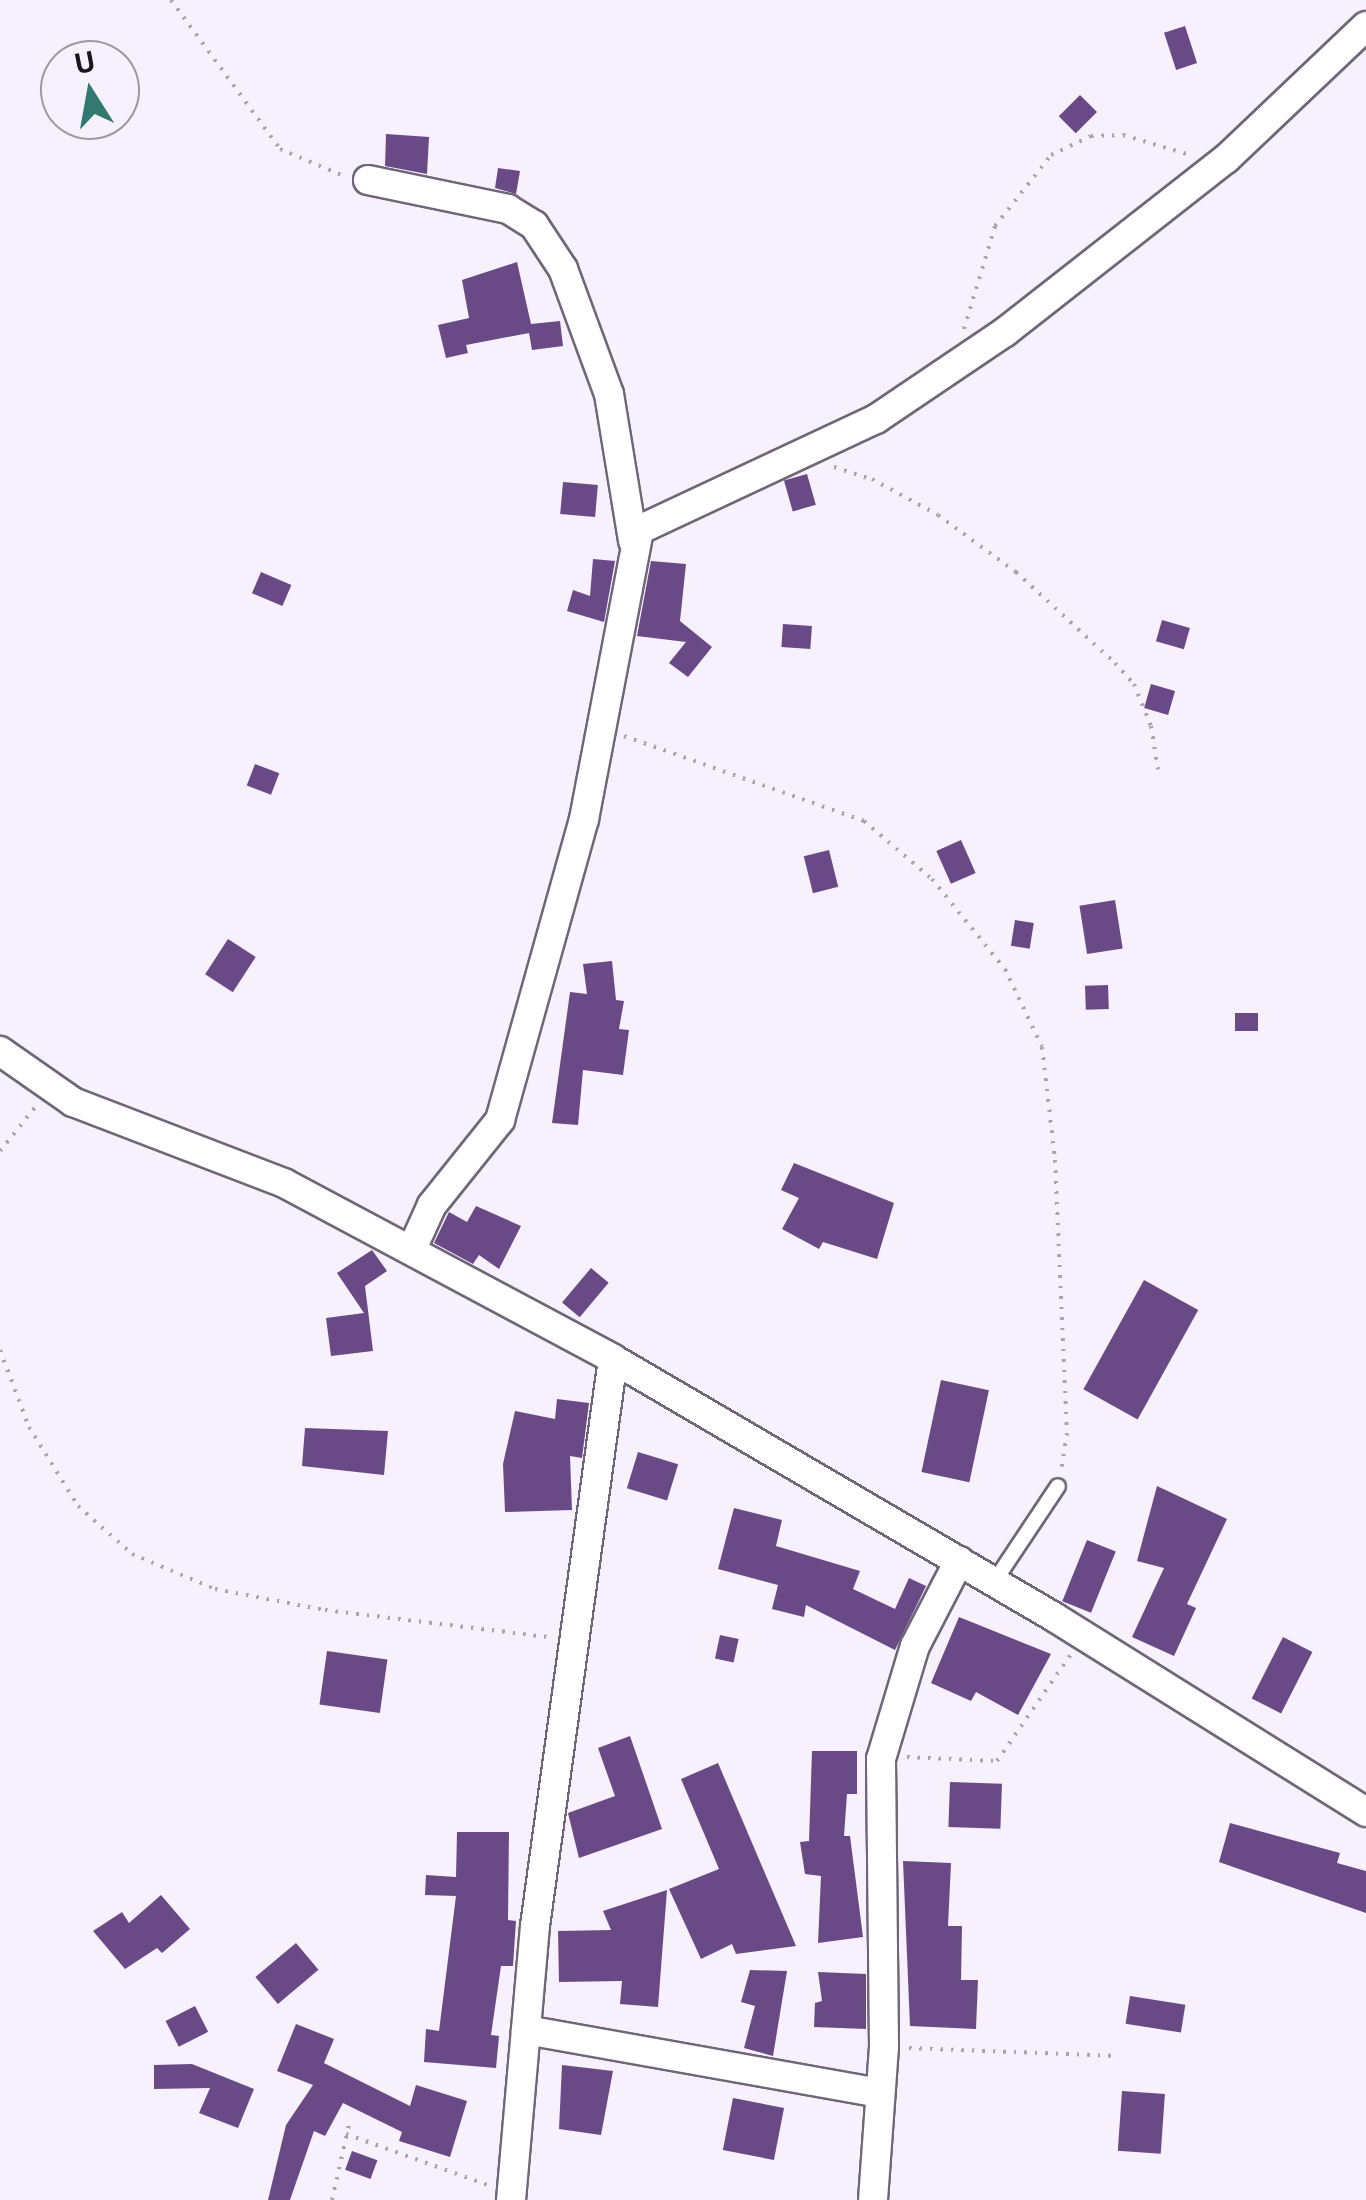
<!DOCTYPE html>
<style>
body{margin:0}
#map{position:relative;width:1366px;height:2200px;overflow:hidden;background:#f7f0fd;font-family:"Public Sans",sans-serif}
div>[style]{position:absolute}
.building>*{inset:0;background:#6a4a86;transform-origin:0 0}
.path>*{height:4px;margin-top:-2px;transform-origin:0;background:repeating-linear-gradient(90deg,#aaa4af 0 2.5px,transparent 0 10.5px)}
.roads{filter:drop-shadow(2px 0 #6f6678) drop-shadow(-2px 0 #6f6678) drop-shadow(0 2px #6f6678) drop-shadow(0 -2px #6f6678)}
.lane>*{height:14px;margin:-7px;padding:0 7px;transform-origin:7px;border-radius:7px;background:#fff}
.street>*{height:28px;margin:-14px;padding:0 14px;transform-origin:14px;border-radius:14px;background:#fff}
span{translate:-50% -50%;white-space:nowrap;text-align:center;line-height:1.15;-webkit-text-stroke:10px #f7f0fd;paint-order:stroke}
.north{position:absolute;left:40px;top:40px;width:100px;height:100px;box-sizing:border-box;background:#f7f0fd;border:2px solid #9e98a3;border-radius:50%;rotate:349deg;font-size:28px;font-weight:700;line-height:40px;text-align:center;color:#18151c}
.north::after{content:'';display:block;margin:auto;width:35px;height:45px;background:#327972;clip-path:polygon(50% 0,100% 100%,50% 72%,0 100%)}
</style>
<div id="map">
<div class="building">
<i style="left:1185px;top:26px;width:39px;height:22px;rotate:72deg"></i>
<i style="left:1080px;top:95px;width:24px;height:30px;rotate:45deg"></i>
<i style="clip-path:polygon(386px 134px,429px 137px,427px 174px,385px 166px)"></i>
<i style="clip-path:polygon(498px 168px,520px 171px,516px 194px,495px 188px)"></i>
<i style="clip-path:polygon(517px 262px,531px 324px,560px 321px,563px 346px,532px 350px,529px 333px,466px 345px,468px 353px,446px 358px,438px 325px,469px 318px,462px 280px)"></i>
<i style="left:807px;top:474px;width:32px;height:24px;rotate:74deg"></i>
<i style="left:563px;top:482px;width:35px;height:32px;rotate:5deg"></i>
<i style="clip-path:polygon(593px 559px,615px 561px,604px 622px,567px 611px,573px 590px,590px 596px)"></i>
<i style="clip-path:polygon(651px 561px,686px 564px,680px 621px,712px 647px,688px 677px,669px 663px,686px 642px,637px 636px)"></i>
<i style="left:261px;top:572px;width:33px;height:23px;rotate:23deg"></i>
<i style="left:1162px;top:620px;width:29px;height:22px;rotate:16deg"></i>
<i style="left:783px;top:624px;width:29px;height:23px;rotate:4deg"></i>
<i style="left:1151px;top:684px;width:25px;height:25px;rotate:16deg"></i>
<i style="left:255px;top:764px;width:26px;height:23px;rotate:21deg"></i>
<i style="left:961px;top:840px;width:36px;height:27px;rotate:66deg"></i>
<i style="left:829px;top:850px;width:38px;height:26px;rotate:76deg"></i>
<i style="left:1115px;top:900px;width:49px;height:36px;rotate:81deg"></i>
<i style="left:1015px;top:920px;width:19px;height:26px;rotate:9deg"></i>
<i style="left:228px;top:939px;width:33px;height:42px;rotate:33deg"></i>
<i style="clip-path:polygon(612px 961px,616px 1000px,624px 1001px,619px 1029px,629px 1030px,623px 1075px,583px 1070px,578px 1125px,552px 1123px,570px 992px,587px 994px,583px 964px)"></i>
<i style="left:1108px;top:985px;width:24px;height:23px;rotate:88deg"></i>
<i style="left:1235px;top:1013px;width:23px;height:18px"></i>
<i style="clip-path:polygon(794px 1163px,894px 1203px,877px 1259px,823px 1242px,819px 1249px,782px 1229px,799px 1198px,781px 1190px)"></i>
<i style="clip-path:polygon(476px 1206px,521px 1226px,499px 1269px,479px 1255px,473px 1264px,434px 1243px,449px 1212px,467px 1222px)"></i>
<i style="clip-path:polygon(372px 1250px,387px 1271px,365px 1286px,373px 1351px,331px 1356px,326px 1318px,364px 1313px,337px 1273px)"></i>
<i style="left:591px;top:1268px;width:23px;height:45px;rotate:40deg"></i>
<i style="left:1144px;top:1280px;width:62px;height:125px;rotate:29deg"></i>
<i style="left:941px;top:1380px;width:49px;height:94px;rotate:12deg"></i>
<i style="clip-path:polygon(557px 1399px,589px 1403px,582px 1458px,570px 1456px,572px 1510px,505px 1512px,503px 1464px,515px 1411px,555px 1419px)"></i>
<i style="clip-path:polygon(305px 1428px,388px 1431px,384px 1475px,302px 1466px)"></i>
<i style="left:638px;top:1452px;width:42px;height:38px;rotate:17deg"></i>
<i style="clip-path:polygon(1157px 1486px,1227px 1519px,1187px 1604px,1196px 1608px,1174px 1656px,1132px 1637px,1164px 1568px,1137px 1561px)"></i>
<i style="clip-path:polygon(734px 1508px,782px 1520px,776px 1546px,860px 1571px,853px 1589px,895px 1609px,909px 1578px,926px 1586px,895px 1650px,806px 1605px,804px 1617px,772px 1609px,778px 1585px,718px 1569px)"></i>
<i style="left:1087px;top:1540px;width:31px;height:66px;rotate:22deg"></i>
<i style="clip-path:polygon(959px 1617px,1051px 1654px,1018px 1715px,976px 1692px,971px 1701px,931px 1683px)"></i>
<i style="left:720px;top:1635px;width:19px;height:24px;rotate:12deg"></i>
<i style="left:1283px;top:1637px;width:33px;height:69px;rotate:27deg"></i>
<i style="left:327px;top:1651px;width:61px;height:54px;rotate:8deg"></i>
<i style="clip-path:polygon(630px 1736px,662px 1829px,579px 1858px,568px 1813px,615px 1796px,598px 1748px)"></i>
<i style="clip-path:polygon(812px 1751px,857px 1751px,857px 1794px,847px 1794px,844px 1836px,850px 1836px,863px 1937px,818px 1943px,821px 1876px,805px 1874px,800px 1842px,809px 1841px)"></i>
<i style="clip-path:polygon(718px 1763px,796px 1946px,736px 1954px,732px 1944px,701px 1959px,669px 1889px,719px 1869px,681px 1779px)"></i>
<i style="left:950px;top:1782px;width:52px;height:45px;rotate:2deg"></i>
<i style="clip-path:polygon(1230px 1823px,1340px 1853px,1337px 1863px,1366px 1871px,1366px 1913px,1219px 1862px)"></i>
<i style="clip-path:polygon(457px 1832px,509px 1832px,508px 1920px,516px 1921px,513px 1966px,501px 1966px,491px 2035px,499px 2036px,496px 2068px,424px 2062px,426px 2029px,439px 2031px,456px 1896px,425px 1895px,426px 1875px,456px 1877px)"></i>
<i style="clip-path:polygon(903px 1861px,951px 1863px,948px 1926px,962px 1926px,961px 1980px,978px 1980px,976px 2029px,910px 2026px)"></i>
<i style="clip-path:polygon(667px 1890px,658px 2007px,620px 2004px,622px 1981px,559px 1982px,558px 1931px,611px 1930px,603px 1911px)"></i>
<i style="clip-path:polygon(161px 1895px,190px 1929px,162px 1953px,157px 1948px,125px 1969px,93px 1931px,122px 1912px,129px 1923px)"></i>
<i style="left:296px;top:1943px;width:35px;height:53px;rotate:50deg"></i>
<i style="clip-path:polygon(750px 1970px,787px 1971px,773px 2056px,744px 2048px,755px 2006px,741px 2002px)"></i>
<i style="clip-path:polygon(818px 1972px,866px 1974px,866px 2029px,814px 2027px,815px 2003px,822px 2001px)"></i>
<i style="left:1130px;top:1996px;width:56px;height:28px;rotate:9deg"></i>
<i style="left:195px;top:2006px;width:29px;height:33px;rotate:63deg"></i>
<i style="clip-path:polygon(296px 2024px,334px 2039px,324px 2063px,410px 2106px,416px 2085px,467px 2101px,450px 2157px,399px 2141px,402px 2132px,343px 2103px,325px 2136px,314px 2131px,290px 2200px,268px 2200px,286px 2125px,313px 2085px,277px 2071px)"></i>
<i style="clip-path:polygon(192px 2064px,254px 2089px,238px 2128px,199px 2113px,210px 2088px,154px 2089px,154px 2065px)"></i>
<i style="clip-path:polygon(562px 2065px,613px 2071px,601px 2135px,559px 2129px)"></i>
<i style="left:1122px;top:2091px;width:43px;height:60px;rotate:4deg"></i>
<i style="left:733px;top:2098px;width:52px;height:53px;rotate:11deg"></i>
<i style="left:352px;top:2151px;width:27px;height:20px;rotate:20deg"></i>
</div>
<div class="path">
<i style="left:171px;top:0;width:185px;rotate:53.8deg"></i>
<i style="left:280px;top:149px;width:69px;rotate:22.9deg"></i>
<i style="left:964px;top:329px;width:108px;rotate:-73.2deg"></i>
<i style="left:995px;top:226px;width:90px;rotate:-51.7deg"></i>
<i style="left:1051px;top:155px;width:44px;rotate:-25.4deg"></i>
<i style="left:1091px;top:136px;width:32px;rotate:-2deg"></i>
<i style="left:1123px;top:135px;width:70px;rotate:16.6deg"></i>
<i style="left:834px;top:467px;width:40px;rotate:18deg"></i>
<i style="left:872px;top:479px;width:75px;rotate:28.6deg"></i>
<i style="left:938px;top:515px;width:97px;rotate:36.2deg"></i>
<i style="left:1016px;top:572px;width:134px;rotate:42.6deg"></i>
<i style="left:1115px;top:663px;width:28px;rotate:48deg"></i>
<i style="left:1134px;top:684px;width:45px;rotate:68deg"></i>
<i style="left:1151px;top:726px;width:44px;rotate:80.8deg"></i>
<i style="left:624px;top:736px;width:255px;rotate:19.5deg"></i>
<i style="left:864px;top:821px;width:89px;rotate:40.5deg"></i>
<i style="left:932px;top:879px;width:116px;rotate:51deg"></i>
<i style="left:1005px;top:969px;width:86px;rotate:64.6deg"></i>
<i style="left:1042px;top:1047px;width:114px;rotate:83.4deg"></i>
<i style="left:1055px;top:1160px;width:273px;rotate:87.5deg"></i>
<i style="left:1067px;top:1433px;width:36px;rotate:99deg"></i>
<i style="left:0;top:1151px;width:58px;rotate:-51.3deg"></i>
<i style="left:0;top:1350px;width:82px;rotate:69.4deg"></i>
<i style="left:29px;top:1427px;width:93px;rotate:58.2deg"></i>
<i style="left:78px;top:1506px;width:72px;rotate:41.6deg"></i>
<i style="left:132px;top:1554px;width:90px;rotate:22.9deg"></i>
<i style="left:215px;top:1589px;width:112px;rotate:10.8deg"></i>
<i style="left:325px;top:1610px;width:226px;rotate:6.9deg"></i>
<i style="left:907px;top:1757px;width:90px;rotate:2.5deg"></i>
<i style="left:997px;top:1761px;width:130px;rotate:-55.3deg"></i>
<i style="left:909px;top:2048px;width:210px;rotate:2.2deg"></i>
<i style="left:346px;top:2134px;width:151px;rotate:19.8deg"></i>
<i style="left:332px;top:2200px;width:82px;rotate:-77.3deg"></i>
</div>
<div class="roads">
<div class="lane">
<i style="left:994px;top:1582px;width:115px;rotate:-56.3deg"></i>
</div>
<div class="street">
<i style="left:368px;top:180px;width:143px;rotate:11.7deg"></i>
<i style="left:508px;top:209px;width:31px;rotate:32deg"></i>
<i style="left:534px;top:225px;width:53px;rotate:56.6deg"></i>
<i style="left:563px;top:269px;width:133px;rotate:69.8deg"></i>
<i style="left:609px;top:394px;width:149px;rotate:80.7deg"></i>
<i style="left:0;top:1051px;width:89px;rotate:34.9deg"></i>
<i style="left:73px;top:1102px;width:226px;rotate:21deg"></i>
<i style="left:284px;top:1183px;width:373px;rotate:28.1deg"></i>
<i style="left:613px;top:1359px;width:511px;rotate:30.33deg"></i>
<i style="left:1054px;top:1617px;width:368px;rotate:32deg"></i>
<i style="left:412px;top:1249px;width:48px;rotate:-65.6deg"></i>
<i style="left:432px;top:1205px;width:109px;rotate:-51.3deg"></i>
<i style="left:500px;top:1120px;width:313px;rotate:-74.4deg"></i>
<i style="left:584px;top:819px;width:294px;rotate:-79.2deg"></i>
<i style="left:639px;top:530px;width:262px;rotate:-25.1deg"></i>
<i style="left:876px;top:419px;width:156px;rotate:-34deg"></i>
<i style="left:1005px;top:332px;width:281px;rotate:-38.1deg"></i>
<i style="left:1226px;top:159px;width:193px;rotate:-43.5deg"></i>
<i style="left:526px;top:2030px;width:358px;rotate:10.1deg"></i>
<i style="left:511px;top:2200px;width:275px;rotate:-85deg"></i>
<i style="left:535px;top:1926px;width:572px;rotate:-82.17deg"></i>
<i style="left:873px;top:2200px;width:153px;rotate:-85.9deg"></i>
<i style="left:884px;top:2047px;width:288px;rotate:-90.6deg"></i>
<i style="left:881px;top:1759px;width:118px;rotate:-73.3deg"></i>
<i style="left:915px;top:1646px;width:96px;rotate:-62.6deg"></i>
</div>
</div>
<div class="north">U</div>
</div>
